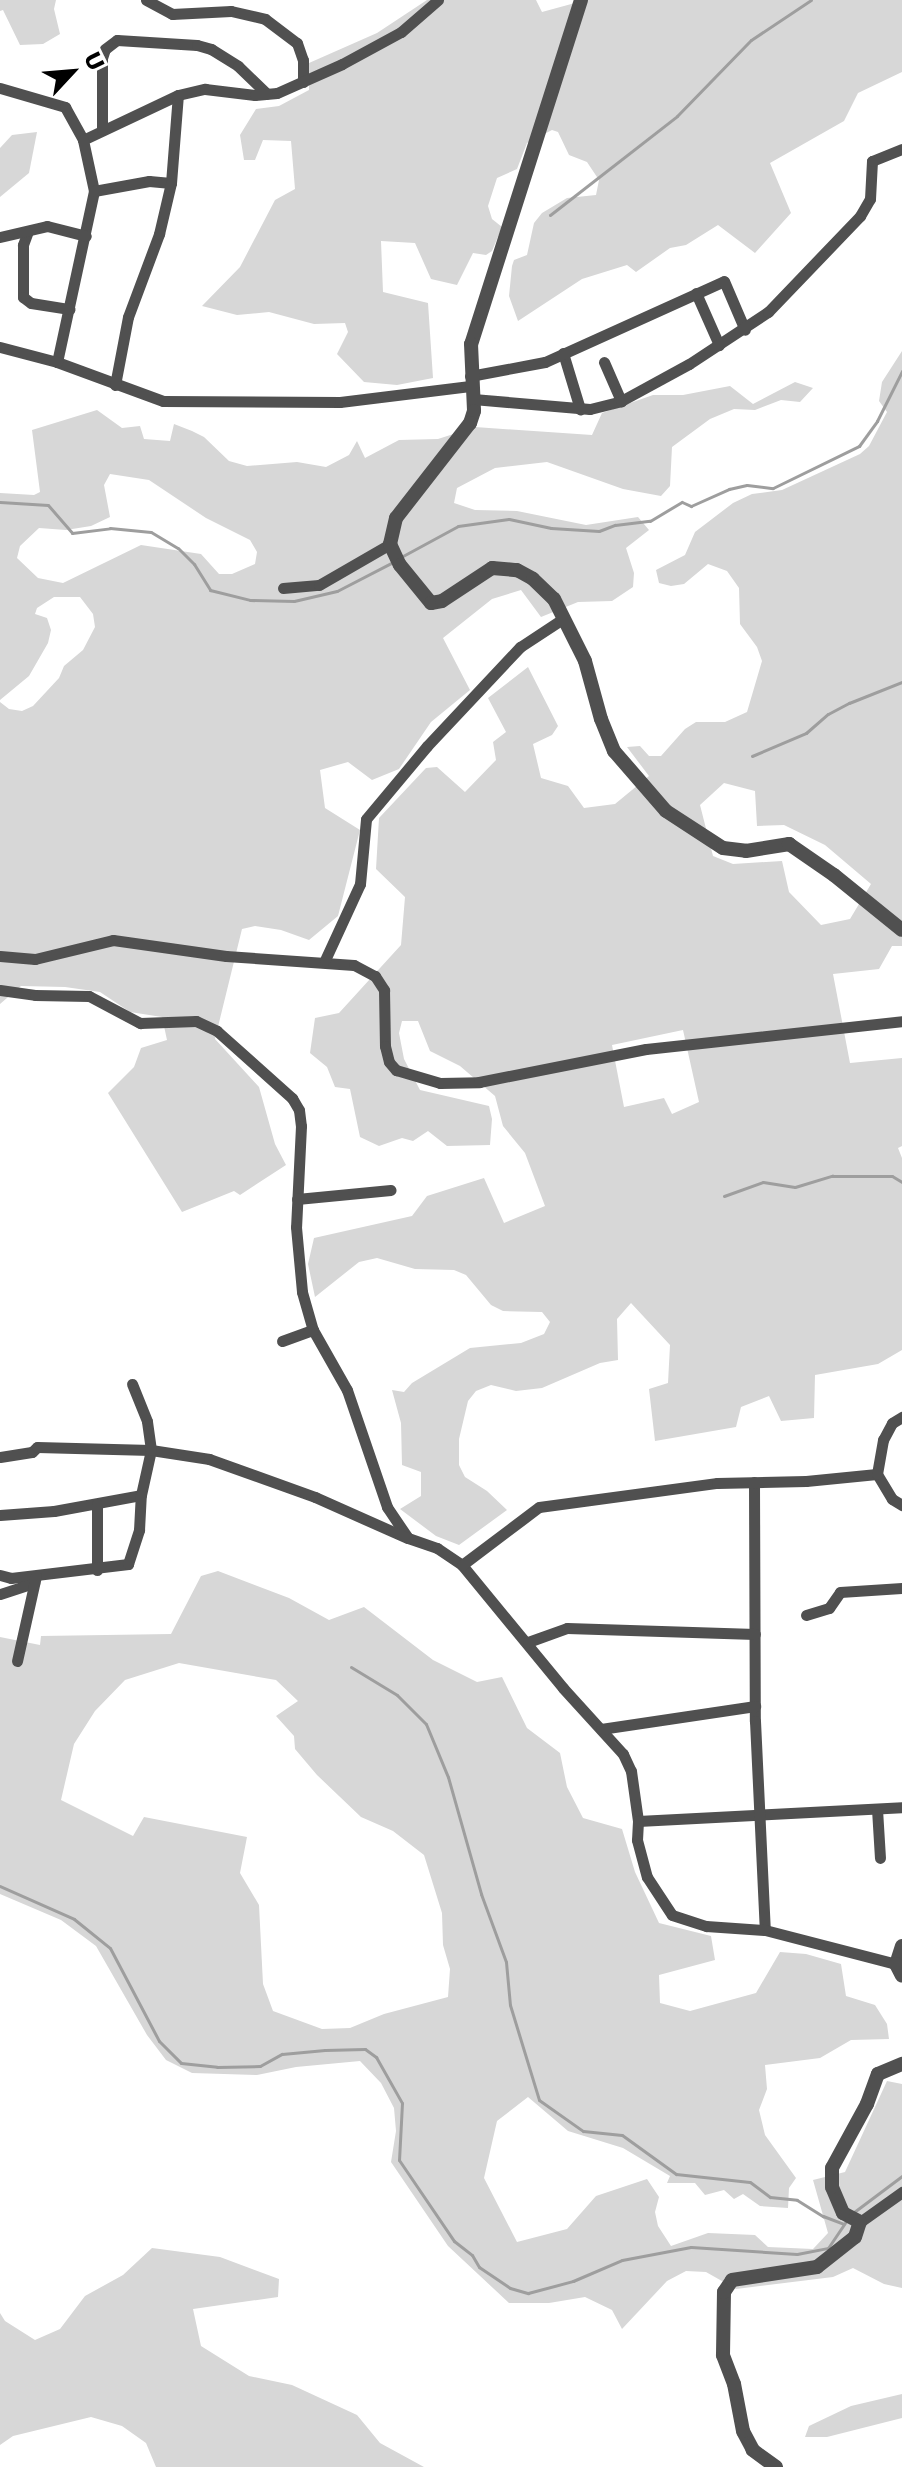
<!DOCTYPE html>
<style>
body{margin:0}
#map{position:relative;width:902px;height:2467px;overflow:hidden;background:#fff;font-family:"DejaVu Sans",sans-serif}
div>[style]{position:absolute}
.green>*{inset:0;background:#d7d7d7}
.stream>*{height:3px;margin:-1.5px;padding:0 1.5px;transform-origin:1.5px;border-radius:1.5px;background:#9e9e9e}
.minor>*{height:11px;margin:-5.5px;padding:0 5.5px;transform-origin:5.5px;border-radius:5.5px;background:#505050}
.tertiary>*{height:14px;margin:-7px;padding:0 7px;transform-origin:7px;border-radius:7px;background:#505050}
span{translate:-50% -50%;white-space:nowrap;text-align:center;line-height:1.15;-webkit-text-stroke:7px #fff;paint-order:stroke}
.north{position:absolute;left:32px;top:32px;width:80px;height:80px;-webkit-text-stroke:6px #fff;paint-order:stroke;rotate:64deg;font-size:22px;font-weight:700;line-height:32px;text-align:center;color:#000}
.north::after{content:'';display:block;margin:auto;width:28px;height:36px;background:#000;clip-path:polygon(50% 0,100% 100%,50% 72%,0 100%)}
</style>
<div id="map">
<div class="green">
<i style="clip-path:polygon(0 0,56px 0,54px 9px,60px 34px,43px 44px,20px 45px,3px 10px,0 11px)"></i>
<i style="clip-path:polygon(427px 0,536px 0,542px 12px,586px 0,902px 0,902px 72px,858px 93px,844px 121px,770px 163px,791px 213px,755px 253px,718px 225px,686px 245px,670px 248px,636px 272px,627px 265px,582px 279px,518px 321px,509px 296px,512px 266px,514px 260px,527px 255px,534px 223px,542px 213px,567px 198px,596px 195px,599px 180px,587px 162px,569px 155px,558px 132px,552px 130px,527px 143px,517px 169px,497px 178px,488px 206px,492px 219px,502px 227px,492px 251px,486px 255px,473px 253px,457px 285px,431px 279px,415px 243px,381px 241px,383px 292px,428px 303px,433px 378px,397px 385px,364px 382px,337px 354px,348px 332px,345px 323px,314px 324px,269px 312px,237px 315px,202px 306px,240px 267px,275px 200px,295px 189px,291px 141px,263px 140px,255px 160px,244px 160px,240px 135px,256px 109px,279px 106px,309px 90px,309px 63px,377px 33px)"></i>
<i style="clip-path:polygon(37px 132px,29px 173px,0 197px,0 148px,12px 135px)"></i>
<i style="clip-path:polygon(evenodd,902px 351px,902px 946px,892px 946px,879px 969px,833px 974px,850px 1063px,902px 1058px,902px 1146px,898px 1148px,902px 1158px,902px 1350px,878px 1364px,815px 1375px,814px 1418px,781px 1421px,769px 1396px,741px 1407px,736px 1427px,655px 1441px,649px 1389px,668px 1383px,670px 1345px,631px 1303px,617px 1319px,618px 1360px,600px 1363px,542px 1388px,516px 1391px,491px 1385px,476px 1391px,468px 1401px,459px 1439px,459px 1465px,465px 1477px,487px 1491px,507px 1510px,459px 1545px,436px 1536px,400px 1509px,421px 1496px,421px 1472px,402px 1465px,401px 1423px,392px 1390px,404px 1392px,412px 1383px,470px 1348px,521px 1343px,544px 1334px,550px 1322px,542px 1312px,503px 1311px,491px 1305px,466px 1275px,454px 1270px,415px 1269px,377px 1258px,359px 1262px,315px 1297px,308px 1264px,314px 1238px,412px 1216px,427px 1196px,484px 1178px,504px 1223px,545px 1206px,525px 1153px,503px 1126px,495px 1096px,460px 1066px,430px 1051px,418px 1021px,402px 1021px,399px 1033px,404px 1059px,420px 1090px,489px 1106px,492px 1119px,490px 1145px,447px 1146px,428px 1131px,413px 1141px,402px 1138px,379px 1146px,360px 1137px,350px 1089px,335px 1087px,327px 1067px,310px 1053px,315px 1018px,339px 1013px,401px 945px,405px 897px,376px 869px,379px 818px,426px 768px,437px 767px,465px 792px,496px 760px,493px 742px,506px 732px,488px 698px,528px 667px,558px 726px,552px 735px,533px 744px,541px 778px,568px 786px,584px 808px,615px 804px,649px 776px,627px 747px,640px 746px,649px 756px,661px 756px,685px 729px,696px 722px,725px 722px,747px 712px,762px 661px,757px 647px,740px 624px,739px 588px,727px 571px,708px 564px,684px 584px,671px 586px,659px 583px,656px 570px,685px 555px,695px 532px,733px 503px,752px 494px,782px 490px,860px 454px,869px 446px,887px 412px,879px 401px,882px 382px,902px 351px,724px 783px,755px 791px,757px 826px,784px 825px,825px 845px,871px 884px,850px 919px,821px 925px,789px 892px,782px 861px,733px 864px,713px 856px,700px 805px,724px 783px,902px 351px,683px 1030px,699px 1102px,672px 1114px,664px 1098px,624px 1107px,612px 1045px,683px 1030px)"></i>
<i style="clip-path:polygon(evenodd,795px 382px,813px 388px,800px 402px,781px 400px,755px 410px,734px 409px,710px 419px,672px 447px,670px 486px,661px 496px,623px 489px,547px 462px,495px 468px,457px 488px,454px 503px,475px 510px,517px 511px,586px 525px,638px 517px,649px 530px,626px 548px,634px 573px,633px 587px,612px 601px,578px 602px,541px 617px,521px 590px,492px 599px,443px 638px,470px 690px,431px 722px,399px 769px,372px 780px,348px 762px,320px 770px,325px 808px,360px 830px,338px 916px,309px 940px,281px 930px,255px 926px,242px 929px,215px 1039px,259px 1087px,275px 1144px,286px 1165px,240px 1195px,234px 1191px,182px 1212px,108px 1093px,134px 1067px,141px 1048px,167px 1040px,162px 1017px,130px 1012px,100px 992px,65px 987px,21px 986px,0 1004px,0 702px,9px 709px,22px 711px,33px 706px,59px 678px,64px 666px,83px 650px,95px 627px,93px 614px,80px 597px,54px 597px,37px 608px,35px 614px,47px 618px,51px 630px,48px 643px,29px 676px,0 700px,0 493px,34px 495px,40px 492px,32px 430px,97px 410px,122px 428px,140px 426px,144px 439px,170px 441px,174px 424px,192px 431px,204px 437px,229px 461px,247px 466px,297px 462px,326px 467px,349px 455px,357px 441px,365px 458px,399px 440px,438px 439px,475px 427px,592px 435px,602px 413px,653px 395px,683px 395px,730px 386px,753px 404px,795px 382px,110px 474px,149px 480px,206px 518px,250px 540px,257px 552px,255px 564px,232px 574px,219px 574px,201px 554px,141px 545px,63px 583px,38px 578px,17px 558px,20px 546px,39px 528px,66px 530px,91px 526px,110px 517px,104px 485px,110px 474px)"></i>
<i style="clip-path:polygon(evenodd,218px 1571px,289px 1598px,329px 1620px,364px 1607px,433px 1660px,477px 1682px,502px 1677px,527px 1728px,560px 1753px,567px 1787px,583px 1818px,622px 1829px,635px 1872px,659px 1923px,711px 1936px,715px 1960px,659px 1975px,660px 2003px,690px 2011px,756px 1993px,780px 1952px,806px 1954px,841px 1964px,846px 1996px,875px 2005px,887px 2024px,889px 2039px,851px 2040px,820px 2058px,765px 2065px,767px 2089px,759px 2110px,765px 2135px,796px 2178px,789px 2188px,788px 2208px,760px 2206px,743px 2194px,734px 2199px,724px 2190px,705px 2195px,695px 2183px,667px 2183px,670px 2176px,623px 2148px,568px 2131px,528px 2097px,497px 2121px,484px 2178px,517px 2242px,567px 2229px,596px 2196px,647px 2179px,659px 2197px,655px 2212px,658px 2226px,671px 2246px,708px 2233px,755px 2235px,768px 2247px,813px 2249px,828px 2233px,813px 2180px,845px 2172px,887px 2081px,902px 2084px,902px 2288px,884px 2284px,853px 2268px,833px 2277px,736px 2289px,706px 2272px,686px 2271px,667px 2281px,622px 2329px,612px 2310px,585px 2297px,549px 2303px,509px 2303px,448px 2246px,391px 2162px,396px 2131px,394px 2108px,381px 2083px,360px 2061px,296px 2067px,257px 2075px,192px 2073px,166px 2060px,147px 2035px,96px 1946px,61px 1920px,0 1894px,0 1637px,40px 1645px,41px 1636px,171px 1634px,201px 1576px,218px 1571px,179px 1663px,276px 1680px,298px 1701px,276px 1716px,294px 1736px,295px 1749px,317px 1775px,361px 1817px,393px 1831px,424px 1855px,442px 1913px,443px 1945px,450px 1969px,448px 1997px,384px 2014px,350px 2028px,322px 2029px,273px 2011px,263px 1984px,259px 1905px,240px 1873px,247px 1837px,144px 1817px,133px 1836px,61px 1800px,74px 1744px,95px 1711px,125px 1680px,179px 1663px)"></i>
<i style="clip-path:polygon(152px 2248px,220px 2257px,279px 2279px,278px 2297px,193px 2309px,201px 2346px,249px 2376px,292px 2385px,357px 2415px,380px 2443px,424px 2467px,156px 2467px,146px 2443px,122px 2426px,91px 2417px,13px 2436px,0 2445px,0 2313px,5px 2321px,35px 2340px,60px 2329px,85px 2296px,123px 2275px)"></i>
<i style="clip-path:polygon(902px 2394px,902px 2418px,827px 2437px,805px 2437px,809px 2426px,851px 2406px)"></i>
</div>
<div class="stream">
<i style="left:550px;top:215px;width:161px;rotate:-37.9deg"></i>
<i style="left:677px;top:116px;width:106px;rotate:-45.8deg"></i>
<i style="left:751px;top:40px;width:72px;rotate:-33.7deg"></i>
<i style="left:0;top:502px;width:48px;rotate:3.6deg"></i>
<i style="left:48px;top:505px;width:37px;rotate:49deg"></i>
<i style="left:72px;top:533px;width:38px;rotate:-7deg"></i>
<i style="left:110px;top:528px;width:41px;rotate:5.6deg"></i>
<i style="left:151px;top:532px;width:31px;rotate:31deg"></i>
<i style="left:178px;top:548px;width:23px;rotate:45deg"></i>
<i style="left:194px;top:564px;width:31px;rotate:58deg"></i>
<i style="left:210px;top:590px;width:41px;rotate:14deg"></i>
<i style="left:250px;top:600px;width:44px;rotate:1.3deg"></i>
<i style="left:294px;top:601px;width:44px;rotate:-13.1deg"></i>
<i style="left:337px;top:591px;width:65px;rotate:-27.3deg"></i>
<i style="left:401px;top:557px;width:65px;rotate:-28.5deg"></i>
<i style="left:458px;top:526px;width:51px;rotate:-7.8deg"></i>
<i style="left:509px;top:519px;width:43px;rotate:12.1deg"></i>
<i style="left:551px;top:528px;width:48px;rotate:3.6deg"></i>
<i style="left:599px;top:531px;width:17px;rotate:-21deg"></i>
<i style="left:615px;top:525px;width:35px;rotate:-7deg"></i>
<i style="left:650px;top:521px;width:37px;rotate:-31deg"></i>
<i style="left:682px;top:502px;width:10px;rotate:24deg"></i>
<i style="left:691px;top:506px;width:42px;rotate:-24.1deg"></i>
<i style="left:729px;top:489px;width:18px;rotate:-13deg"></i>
<i style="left:747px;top:485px;width:26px;rotate:7deg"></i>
<i style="left:773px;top:488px;width:96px;rotate:-26deg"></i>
<i style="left:859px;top:446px;width:31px;rotate:-54deg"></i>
<i style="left:877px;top:421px;width:56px;rotate:-63.4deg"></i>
<i style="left:752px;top:756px;width:59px;rotate:-23.1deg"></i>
<i style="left:806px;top:733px;width:29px;rotate:-41deg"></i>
<i style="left:828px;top:714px;width:24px;rotate:-28deg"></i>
<i style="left:849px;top:703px;width:57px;rotate:-21.6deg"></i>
<i style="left:724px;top:1196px;width:41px;rotate:-19.7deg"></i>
<i style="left:763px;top:1182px;width:32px;rotate:9deg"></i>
<i style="left:795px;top:1187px;width:39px;rotate:-17deg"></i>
<i style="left:832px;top:1176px;width:60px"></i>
<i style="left:892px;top:1176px;width:12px;rotate:31deg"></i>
<i style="left:351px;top:1667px;width:54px;rotate:31.3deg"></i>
<i style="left:397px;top:1695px;width:41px;rotate:45deg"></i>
<i style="left:426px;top:1724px;width:57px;rotate:67.5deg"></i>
<i style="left:448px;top:1777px;width:122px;rotate:74.2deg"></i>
<i style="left:481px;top:1894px;width:72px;rotate:69.8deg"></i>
<i style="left:506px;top:1962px;width:43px;rotate:84.7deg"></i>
<i style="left:510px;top:2005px;width:99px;rotate:73deg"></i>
<i style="left:539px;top:2100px;width:54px;rotate:35.2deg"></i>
<i style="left:583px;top:2131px;width:39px;rotate:6deg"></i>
<i style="left:622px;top:2135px;width:67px;rotate:35.8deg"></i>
<i style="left:676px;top:2174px;width:74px;rotate:6.2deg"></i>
<i style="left:750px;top:2182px;width:25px;rotate:37deg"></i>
<i style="left:770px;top:2197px;width:27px;rotate:6deg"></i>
<i style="left:797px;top:2200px;width:31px;rotate:32deg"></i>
<i style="left:823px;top:2216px;width:22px;rotate:21deg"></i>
<i style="left:0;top:1886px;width:81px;rotate:24deg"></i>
<i style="left:74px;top:1919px;width:46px;rotate:38.9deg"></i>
<i style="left:110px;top:1948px;width:105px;rotate:62.2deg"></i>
<i style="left:159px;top:2041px;width:31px;rotate:45deg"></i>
<i style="left:181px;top:2063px;width:36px;rotate:6deg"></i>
<i style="left:217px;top:2067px;width:43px;rotate:-1.3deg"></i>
<i style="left:260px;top:2066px;width:25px;rotate:-29deg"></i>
<i style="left:282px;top:2054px;width:43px;rotate:-5.3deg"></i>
<i style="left:325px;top:2050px;width:40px;rotate:-1.4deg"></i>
<i style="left:365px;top:2049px;width:14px;rotate:36deg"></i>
<i style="left:376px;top:2057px;width:53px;rotate:60.5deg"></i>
<i style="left:402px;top:2103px;width:57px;rotate:93deg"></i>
<i style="left:399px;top:2160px;width:98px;rotate:55.8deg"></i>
<i style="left:454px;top:2241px;width:23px;rotate:38deg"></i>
<i style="left:472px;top:2255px;width:14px;rotate:60deg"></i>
<i style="left:479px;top:2267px;width:37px;rotate:34deg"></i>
<i style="left:510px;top:2288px;width:19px;rotate:16deg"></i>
<i style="left:528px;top:2293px;width:47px;rotate:-14.9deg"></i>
<i style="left:573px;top:2281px;width:53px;rotate:-23.2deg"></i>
<i style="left:622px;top:2260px;width:70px;rotate:-10.7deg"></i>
<i style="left:691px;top:2247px;width:106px;rotate:3.8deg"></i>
<i style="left:797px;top:2254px;width:32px;rotate:-11deg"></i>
<i style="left:828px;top:2248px;width:32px;rotate:-56deg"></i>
<i style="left:854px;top:2212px;width:60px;rotate:-36.9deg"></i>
</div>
<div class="minor">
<i style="left:146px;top:0;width:30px;rotate:28deg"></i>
<i style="left:172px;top:14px;width:59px;rotate:-2.9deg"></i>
<i style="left:231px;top:11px;width:35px;rotate:13deg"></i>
<i style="left:265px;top:19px;width:40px;rotate:37deg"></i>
<i style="left:297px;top:43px;width:18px;rotate:71deg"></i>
<i style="left:303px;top:60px;width:22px;rotate:90deg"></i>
<i style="left:0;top:88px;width:68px;rotate:16.3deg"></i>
<i style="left:65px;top:107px;width:38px;rotate:61deg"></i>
<i style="left:178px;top:95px;width:105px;rotate:154.7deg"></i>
<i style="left:83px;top:140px;width:52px;rotate:77.8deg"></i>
<i style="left:94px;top:191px;width:175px;rotate:102.2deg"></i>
<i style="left:57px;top:362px;width:113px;rotate:20.2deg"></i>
<i style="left:163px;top:401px;width:177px;rotate:0.3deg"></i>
<i style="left:340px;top:402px;width:131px;rotate:-7deg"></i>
<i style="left:102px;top:129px;width:71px;rotate:-90deg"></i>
<i style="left:102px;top:58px;width:9px;rotate:-72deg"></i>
<i style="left:105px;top:49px;width:15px;rotate:-37deg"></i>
<i style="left:117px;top:40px;width:80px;rotate:3.6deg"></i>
<i style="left:197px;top:45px;width:15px;rotate:16deg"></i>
<i style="left:211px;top:49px;width:32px;rotate:32deg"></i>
<i style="left:238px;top:66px;width:40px;rotate:44deg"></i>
<i style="left:94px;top:191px;width:56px;rotate:-10.3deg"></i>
<i style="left:149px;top:181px;width:22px;rotate:5deg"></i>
<i style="left:171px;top:183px;width:88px;rotate:-85.5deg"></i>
<i style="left:178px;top:95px;width:28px;rotate:-13deg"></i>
<i style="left:205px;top:89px;width:50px;rotate:6.8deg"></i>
<i style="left:255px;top:95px;width:22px;rotate:-5deg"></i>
<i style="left:277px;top:93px;width:71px;rotate:-24deg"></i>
<i style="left:342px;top:64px;width:67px;rotate:-28.5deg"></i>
<i style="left:401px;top:32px;width:49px;rotate:-40.9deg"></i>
<i style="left:28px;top:231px;width:15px;rotate:110deg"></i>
<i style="left:23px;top:245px;width:52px;rotate:90deg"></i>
<i style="left:23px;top:297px;width:10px;rotate:37deg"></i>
<i style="left:31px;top:303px;width:39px;rotate:9deg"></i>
<i style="left:0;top:237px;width:48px;rotate:-13.2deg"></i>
<i style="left:47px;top:226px;width:40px;rotate:14.4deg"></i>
<i style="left:696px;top:293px;width:57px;rotate:66.1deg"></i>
<i style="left:0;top:347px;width:59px;rotate:14.7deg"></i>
<i style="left:563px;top:353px;width:59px;rotate:73.1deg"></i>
<i style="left:604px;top:362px;width:43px;rotate:66.4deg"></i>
<i style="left:470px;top:376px;width:76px;rotate:-10.6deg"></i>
<i style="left:545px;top:362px;width:196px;rotate:-24.3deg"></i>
<i style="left:724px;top:281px;width:53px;rotate:66.8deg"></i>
<i style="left:115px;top:385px;width:69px;rotate:-79.2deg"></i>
<i style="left:128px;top:317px;width:89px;rotate:-69.5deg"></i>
<i style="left:159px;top:234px;width:52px;rotate:-76.8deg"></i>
<i style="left:473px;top:399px;width:117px;rotate:4.9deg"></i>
<i style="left:590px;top:409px;width:32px;rotate:-14deg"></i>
<i style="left:621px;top:401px;width:77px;rotate:-28.6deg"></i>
<i style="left:689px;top:364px;width:95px;rotate:-33.4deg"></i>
<i style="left:768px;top:312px;width:133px;rotate:-46.2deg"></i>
<i style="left:860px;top:216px;width:20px;rotate:-60deg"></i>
<i style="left:870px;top:199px;width:38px;rotate:-87deg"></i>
<i style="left:872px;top:161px;width:32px;rotate:-22deg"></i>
<i style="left:283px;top:588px;width:36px;rotate:-5deg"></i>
<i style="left:319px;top:585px;width:82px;rotate:-30deg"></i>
<i style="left:0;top:956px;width:35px;rotate:5deg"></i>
<i style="left:35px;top:959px;width:80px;rotate:-13.7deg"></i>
<i style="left:113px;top:940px;width:114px;rotate:8.1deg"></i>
<i style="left:226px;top:956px;width:128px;rotate:4deg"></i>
<i style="left:354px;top:965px;width:24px;rotate:28deg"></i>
<i style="left:375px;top:976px;width:17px;rotate:57deg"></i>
<i style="left:384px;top:990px;width:56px;rotate:89deg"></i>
<i style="left:385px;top:1046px;width:16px;rotate:76deg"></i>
<i style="left:389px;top:1062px;width:11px;rotate:49deg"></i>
<i style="left:396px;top:1070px;width:46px;rotate:16.5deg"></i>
<i style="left:440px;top:1083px;width:39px;rotate:-1deg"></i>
<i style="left:479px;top:1082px;width:170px;rotate:-11.2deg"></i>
<i style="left:646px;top:1049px;width:258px;rotate:-6.2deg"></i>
<i style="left:325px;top:960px;width:84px;rotate:-65.3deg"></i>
<i style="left:360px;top:884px;width:65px;rotate:-84.7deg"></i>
<i style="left:366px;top:819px;width:95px;rotate:-50.1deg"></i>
<i style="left:427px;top:746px;width:136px;rotate:-46.8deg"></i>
<i style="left:520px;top:647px;width:53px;rotate:-33.4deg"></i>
<i style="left:0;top:990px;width:35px;rotate:8deg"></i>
<i style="left:35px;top:995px;width:54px;rotate:1.1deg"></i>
<i style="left:89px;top:996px;width:58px;rotate:27.9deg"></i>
<i style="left:140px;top:1023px;width:56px;rotate:-2deg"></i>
<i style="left:196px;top:1021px;width:23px;rotate:25deg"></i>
<i style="left:217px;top:1031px;width:101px;rotate:41.8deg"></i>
<i style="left:292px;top:1098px;width:14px;rotate:60deg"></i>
<i style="left:299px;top:1110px;width:16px;rotate:83deg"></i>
<i style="left:301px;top:1126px;width:101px;rotate:92.8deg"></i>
<i style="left:296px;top:1227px;width:65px;rotate:84.7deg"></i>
<i style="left:302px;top:1292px;width:40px;rotate:74deg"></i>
<i style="left:313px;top:1330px;width:69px;rotate:60.5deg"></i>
<i style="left:347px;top:1390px;width:124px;rotate:71.1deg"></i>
<i style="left:387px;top:1507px;width:37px;rotate:56deg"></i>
<i style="left:408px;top:1538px;width:31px;rotate:19deg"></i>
<i style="left:437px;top:1548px;width:30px;rotate:34deg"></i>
<i style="left:462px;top:1565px;width:159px;rotate:50.6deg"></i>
<i style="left:563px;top:1688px;width:89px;rotate:47.7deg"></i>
<i style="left:623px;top:1754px;width:19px;rotate:65deg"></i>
<i style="left:631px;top:1771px;width:50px;rotate:82deg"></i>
<i style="left:638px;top:1821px;width:264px;rotate:-3deg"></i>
<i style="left:297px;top:1199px;width:94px;rotate:-5.5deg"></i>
<i style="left:282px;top:1341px;width:33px;rotate:-20deg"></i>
<i style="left:0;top:1457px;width:32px;rotate:-9deg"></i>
<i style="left:32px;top:1452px;width:7px;rotate:-45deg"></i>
<i style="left:37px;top:1447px;width:114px;rotate:1.5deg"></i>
<i style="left:151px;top:1450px;width:59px;rotate:8.8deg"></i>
<i style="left:209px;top:1459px;width:113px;rotate:19.7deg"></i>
<i style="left:315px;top:1497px;width:101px;rotate:24deg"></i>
<i style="left:877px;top:1474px;width:29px;rotate:59deg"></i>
<i style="left:892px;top:1499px;width:12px;rotate:31deg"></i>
<i style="left:754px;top:1482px;width:239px;rotate:89.8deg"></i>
<i style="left:755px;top:1721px;width:209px;rotate:87.3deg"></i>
<i style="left:765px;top:1930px;width:135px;rotate:14.5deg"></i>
<i style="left:0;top:1515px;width:54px;rotate:-4.2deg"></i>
<i style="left:54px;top:1511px;width:88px;rotate:-10.4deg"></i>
<i style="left:141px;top:1495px;width:46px;rotate:-77.5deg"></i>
<i style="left:151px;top:1450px;width:29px;rotate:-98deg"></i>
<i style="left:147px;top:1421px;width:40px;rotate:-112deg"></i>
<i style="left:462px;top:1565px;width:96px;rotate:-37deg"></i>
<i style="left:539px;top:1507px;width:180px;rotate:-7.7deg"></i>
<i style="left:717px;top:1483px;width:89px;rotate:-1.3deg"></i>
<i style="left:806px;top:1481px;width:71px;rotate:-5.6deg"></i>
<i style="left:877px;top:1474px;width:35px;rotate:-80deg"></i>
<i style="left:883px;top:1440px;width:19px;rotate:-62deg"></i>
<i style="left:892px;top:1423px;width:12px;rotate:-31deg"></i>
<i style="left:97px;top:1570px;width:66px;rotate:-90deg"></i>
<i style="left:0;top:1575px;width:11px;rotate:15deg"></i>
<i style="left:11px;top:1578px;width:118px;rotate:-6.8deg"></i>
<i style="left:128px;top:1564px;width:36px;rotate:-72deg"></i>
<i style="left:139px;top:1530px;width:35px;rotate:-87deg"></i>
<i style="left:0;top:1594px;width:36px;rotate:-18deg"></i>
<i style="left:806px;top:1615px;width:24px;rotate:-17deg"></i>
<i style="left:829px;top:1608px;width:19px;rotate:-55deg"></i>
<i style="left:840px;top:1592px;width:62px;rotate:-3.7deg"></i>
<i style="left:528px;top:1642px;width:41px;rotate:-19.7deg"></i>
<i style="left:567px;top:1628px;width:188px;rotate:1.8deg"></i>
<i style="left:17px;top:1661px;width:87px;rotate:-77.4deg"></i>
<i style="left:601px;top:1729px;width:156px;rotate:-8.5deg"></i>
<i style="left:877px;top:1809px;width:49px;rotate:86.5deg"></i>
<i style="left:638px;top:1821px;width:19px;rotate:93deg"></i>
<i style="left:637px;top:1840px;width:38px;rotate:75deg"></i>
<i style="left:647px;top:1877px;width:45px;rotate:56.7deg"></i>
<i style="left:672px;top:1915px;width:36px;rotate:18deg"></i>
<i style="left:706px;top:1926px;width:59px;rotate:3.9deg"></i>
<i style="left:860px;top:2222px;width:52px;rotate:-35.5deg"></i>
</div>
<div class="tertiary">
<i style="left:581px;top:0;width:361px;rotate:107.7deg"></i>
<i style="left:471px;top:344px;width:67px;rotate:87.4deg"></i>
<i style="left:474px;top:411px;width:13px;rotate:108deg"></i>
<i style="left:470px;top:423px;width:120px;rotate:127.9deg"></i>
<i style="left:396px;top:518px;width:27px;rotate:103deg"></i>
<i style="left:390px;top:544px;width:23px;rotate:65deg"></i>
<i style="left:400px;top:565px;width:49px;rotate:50.8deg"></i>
<i style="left:431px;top:603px;width:11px;rotate:-10deg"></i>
<i style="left:442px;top:601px;width:60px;rotate:-33.4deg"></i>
<i style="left:492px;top:568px;width:25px;rotate:5deg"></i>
<i style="left:517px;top:570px;width:18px;rotate:29deg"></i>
<i style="left:533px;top:579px;width:29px;rotate:44deg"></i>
<i style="left:554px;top:599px;width:69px;rotate:63.4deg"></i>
<i style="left:585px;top:661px;width:60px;rotate:74.6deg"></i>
<i style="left:601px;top:719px;width:35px;rotate:68deg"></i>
<i style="left:614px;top:751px;width:79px;rotate:49.1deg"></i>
<i style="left:666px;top:811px;width:68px;rotate:33deg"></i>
<i style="left:723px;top:848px;width:23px;rotate:7deg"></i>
<i style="left:746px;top:851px;width:44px;rotate:-9.2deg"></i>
<i style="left:789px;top:844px;width:55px;rotate:34.6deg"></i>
<i style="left:834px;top:875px;width:87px;rotate:39deg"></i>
<i style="left:902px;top:1946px;width:19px;rotate:108deg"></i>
<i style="left:896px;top:1964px;width:13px;rotate:63deg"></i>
<i style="left:776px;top:2467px;width:29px;rotate:-144deg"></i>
<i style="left:753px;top:2450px;width:21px;rotate:-118deg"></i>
<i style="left:743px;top:2431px;width:48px;rotate:-100.8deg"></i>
<i style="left:734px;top:2384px;width:31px;rotate:-111deg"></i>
<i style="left:723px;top:2355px;width:63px;rotate:-89.1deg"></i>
<i style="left:724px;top:2292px;width:14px;rotate:-56deg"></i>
<i style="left:732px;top:2280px;width:86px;rotate:-8.7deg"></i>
<i style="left:817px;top:2267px;width:48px;rotate:-38.3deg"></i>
<i style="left:855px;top:2237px;width:16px;rotate:-72deg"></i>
<i style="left:860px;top:2222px;width:19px;rotate:-152deg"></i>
<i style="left:843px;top:2213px;width:28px;rotate:-113deg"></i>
<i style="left:832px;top:2187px;width:19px;rotate:-90deg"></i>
<i style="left:832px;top:2168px;width:73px;rotate:-61.3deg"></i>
<i style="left:867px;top:2104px;width:32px;rotate:-70deg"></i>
<i style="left:878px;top:2074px;width:26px;rotate:-23deg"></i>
</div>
<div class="north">U</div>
</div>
